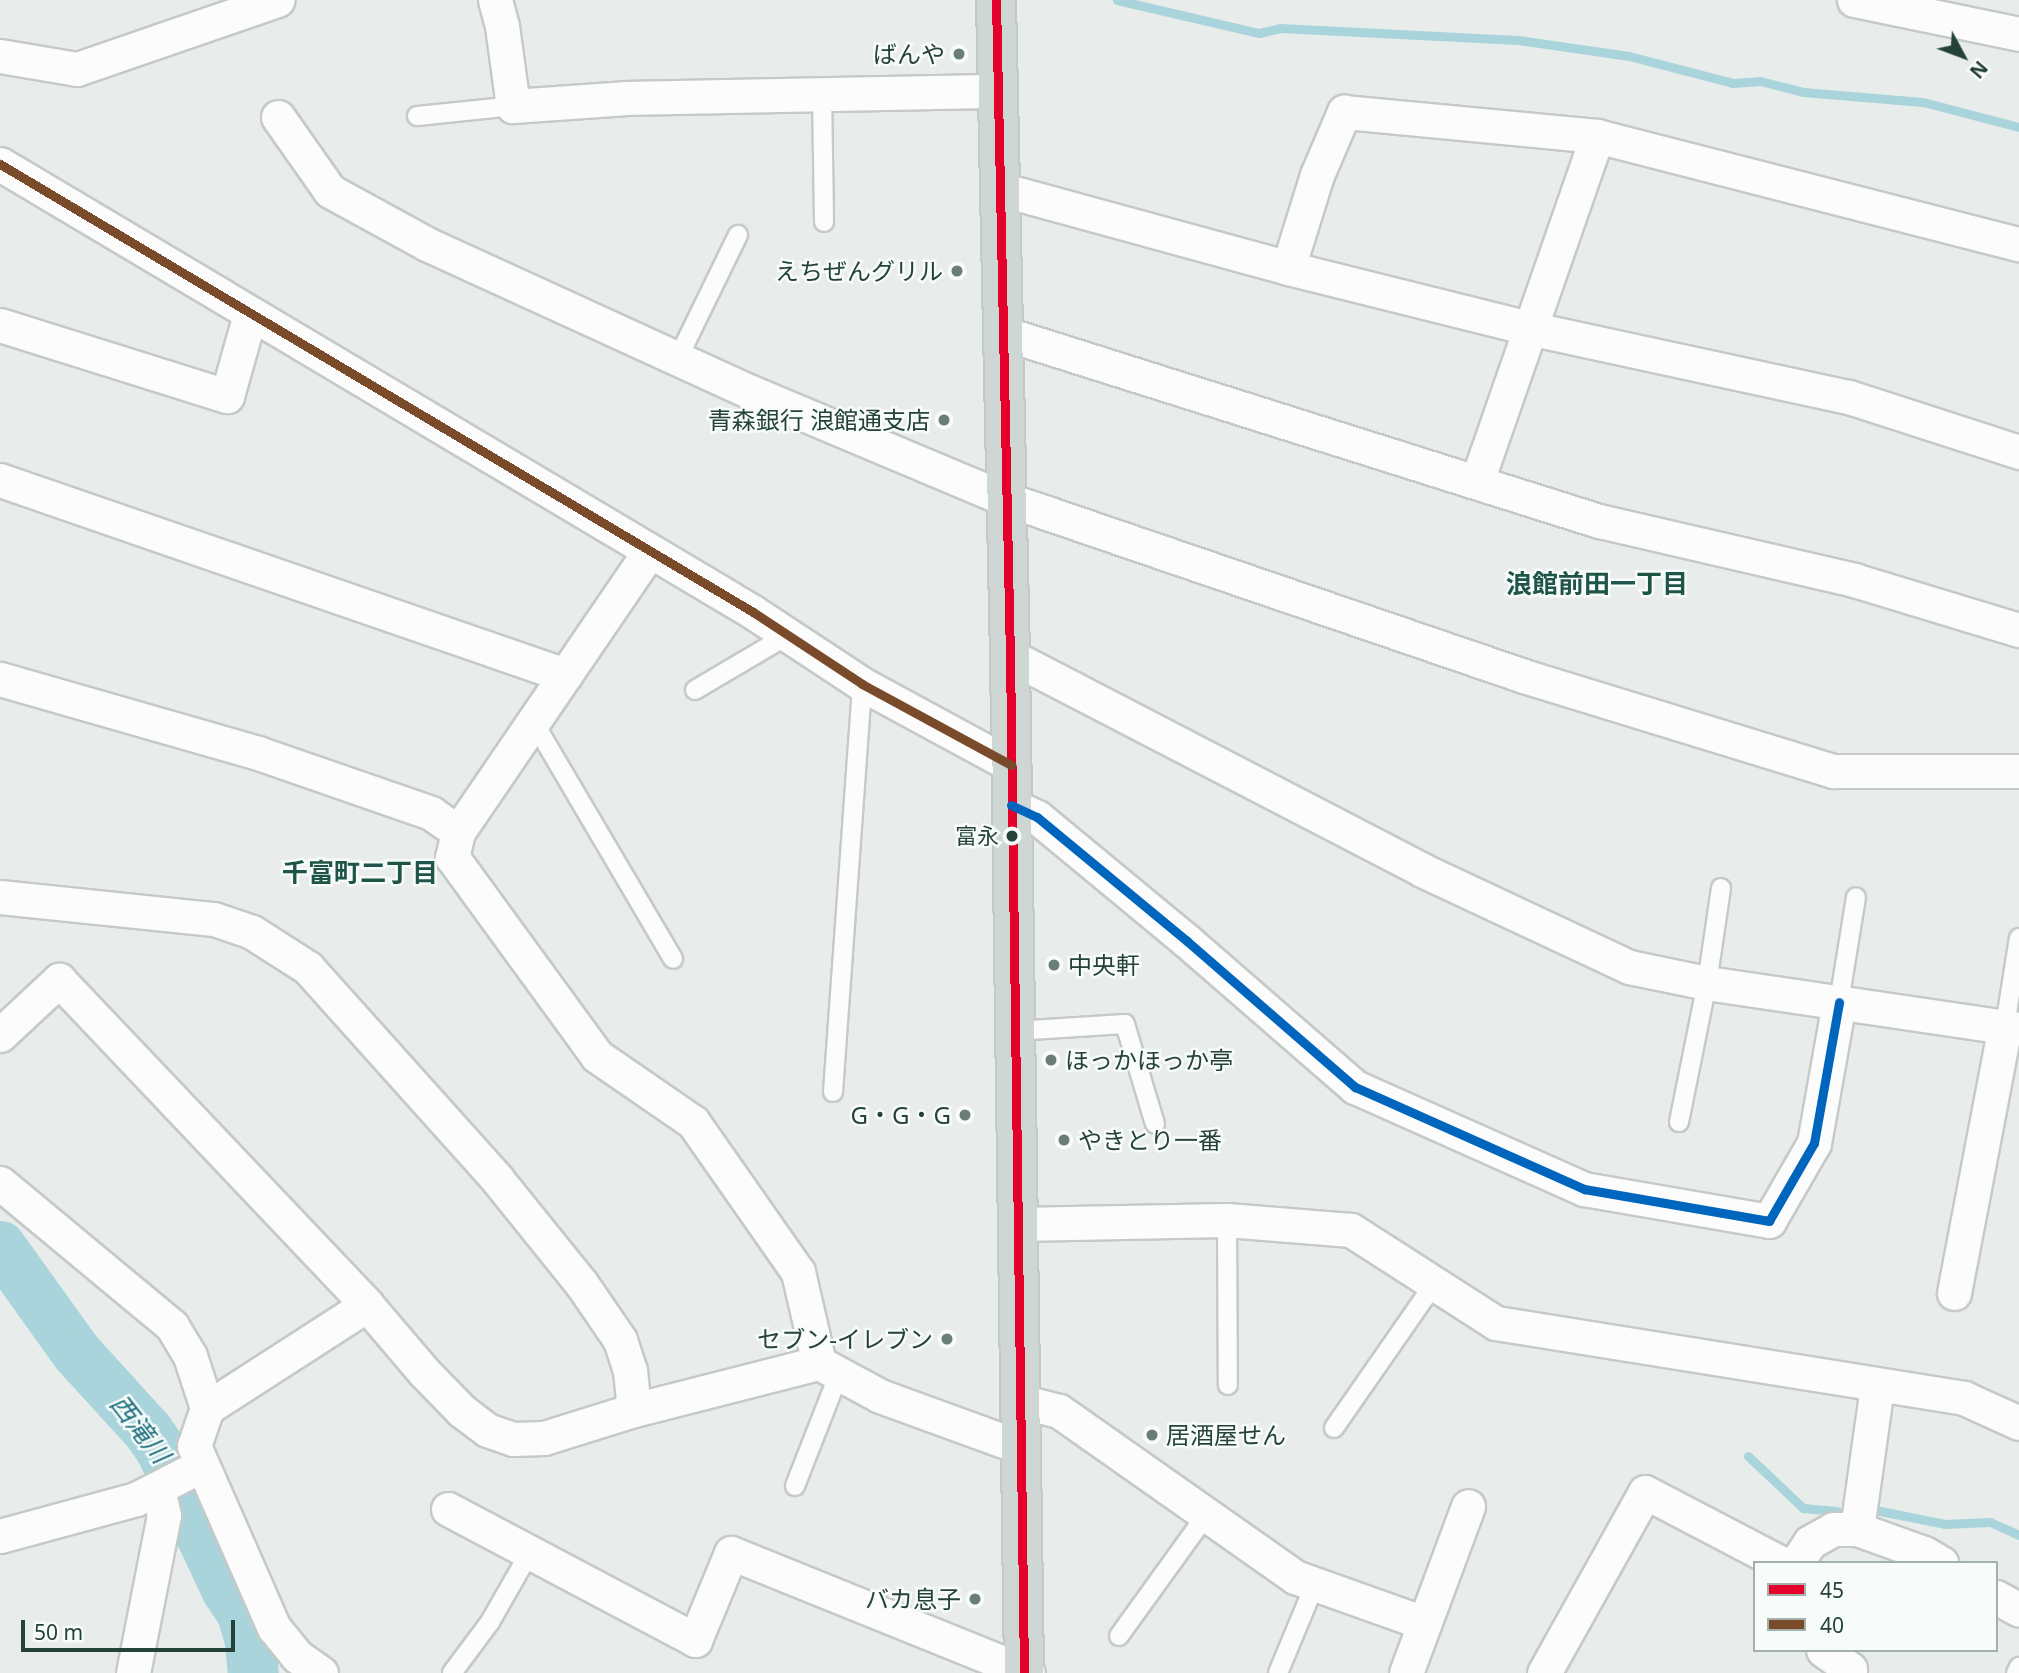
<!DOCTYPE html>
<meta charset="utf-8">
<style>
body{margin:0}
#map{position:relative;width:2019px;height:1673px;overflow:hidden;background:#e8edeb;font-family:"Noto Sans","Noto Sans JP",sans-serif}
div>[style]{position:absolute}
.stream>*{height:9px;margin:-4.5px;padding:0 4.5px;transform-origin:4.5px;border-radius:4.5px;background:#a9d4db}
.river>*{height:51px;margin:-25.5px;padding:0 25.5px;transform-origin:25.5px;border-radius:25.5px;background:#a9d4db}
.roads{filter:drop-shadow(2px 0 #c5cac8) drop-shadow(-2px 0 #c5cac8) drop-shadow(0 2px #c5cac8) drop-shadow(0 -2px #c5cac8)}
.lane>*{height:18px;margin:-9px;padding:0 9px;transform-origin:9px;border-radius:9px;background:#fcfcfc}
.street>*{height:33px;margin:-16.5px;padding:0 16.5px;transform-origin:16.5px;border-radius:16.5px;background:#fcfcfc}
.primary>*{height:38px;margin:-19px;padding:0 19px;transform-origin:19px;border-radius:19px;background:#cfd7d5}
.bus-1>*{height:9px;margin:-4.5px;padding:0 4.5px;transform-origin:4.5px;border-radius:4.5px;background:#e4002b}
.bus-2>*{height:9px;margin:-4.5px;padding:0 4.5px;transform-origin:4.5px;border-radius:4.5px;background:#7a4b2a}
.bus-3>*{height:9px;margin:-4.5px;padding:0 4.5px;transform-origin:4.5px;border-radius:4.5px;background:#0065bd}
.dots>*{width:19px;height:19px;translate:-50% -50%;box-sizing:border-box;border:4px solid #f7fbf9;border-radius:50%}
span{translate:-50% -50%;white-space:nowrap;text-align:center;line-height:1.15;-webkit-text-stroke:5px #f7fbf9;paint-order:stroke}
.bus-label{font-size:22px;color:#24423a}
.right{translate:-100% -50%;text-align:right}
.poi-label{font-size:24px;color:#24423a}
.left{translate:0 -50%;text-align:left}
.neighbourhood-label{font-size:26px;color:#1f5548;font-weight:700}
.water-label{font-size:26px;color:#1c6f80;font-style:italic}
.legend{position:absolute;left:1753px;top:1561px;width:245px;height:91px;box-sizing:border-box;background:#f7fbf9;border:2px solid #a3b1ad;margin:0;padding:9px 12px;list-style:none;font-size:21px;color:#24423a}
.legend li{display:flex;align-items:center;gap:14px;height:35px}
.legend b{width:35px;border:2px solid #a3b1ad}
.north{position:absolute;left:1928px;top:21px;width:70px;height:70px;-webkit-text-stroke:5px #f7fbf9;paint-order:stroke;rotate:131deg;font-size:19px;font-weight:700;line-height:28px;text-align:center;color:#24423a}
.north::after{content:'';display:block;margin:auto;width:24px;height:32px;background:#24423a;clip-path:polygon(50% 0,100% 100%,50% 72%,0 100%)}
.scale{position:absolute;left:21px;top:1620px;width:214px;height:32px;box-sizing:border-box;border:4px solid #24423a;border-top:0;padding-left:9px;font-size:21px;line-height:24px;white-space:nowrap;color:#24423a;-webkit-text-stroke:5px #f7fbf9;paint-order:stroke}
</style>
<div id="map">
<div class="stream">
<i style="left:1117px;top:0;width:146px;rotate:13.1deg"></i>
<i style="left:1259px;top:33px;width:22px;rotate:-13deg"></i>
<i style="left:1280px;top:28px;width:238px;rotate:2.9deg"></i>
<i style="left:1518px;top:40px;width:112px;rotate:8.2deg"></i>
<i style="left:1629px;top:56px;width:107px;rotate:14.6deg"></i>
<i style="left:1733px;top:83px;width:27px;rotate:-4deg"></i>
<i style="left:1760px;top:81px;width:44px;rotate:14.3deg"></i>
<i style="left:1803px;top:92px;width:120px;rotate:4.8deg"></i>
<i style="left:1923px;top:102px;width:99px;rotate:14.6deg"></i>
<i style="left:1748px;top:1456px;width:76px;rotate:43.4deg"></i>
<i style="left:1803px;top:1508px;width:34px;rotate:5deg"></i>
<i style="left:1875px;top:1510px;width:71px;rotate:11.3deg"></i>
<i style="left:1945px;top:1524px;width:45px;rotate:-2.5deg"></i>
<i style="left:1990px;top:1522px;width:32px;rotate:24deg"></i>
</div>
<div class="river">
<i style="left:0;top:1246px;width:130px;rotate:54.4deg"></i>
<i style="left:76px;top:1352px;width:107px;rotate:47.7deg"></i>
<i style="left:148px;top:1431px;width:23px;rotate:56deg"></i>
<i style="left:161px;top:1450px;width:153px;rotate:64.9deg"></i>
<i style="left:226px;top:1589px;width:29px;rotate:56deg"></i>
<i style="left:242px;top:1613px;width:29px;rotate:74deg"></i>
<i style="left:250px;top:1641px;width:32px;rotate:85deg"></i>
</div>
<div class="roads">
<div class="lane">
<i style="left:822px;top:93px;width:129px;rotate:89.1deg"></i>
<i style="left:417px;top:116px;width:97px;rotate:-5.9deg"></i>
<i style="left:678px;top:358px;width:137px;rotate:-64deg"></i>
<i style="left:695px;top:690px;width:108px;rotate:-30.6deg"></i>
<i style="left:533px;top:721px;width:276px;rotate:59.5deg"></i>
<i style="left:1839px;top:1002px;width:106px;rotate:-80.8deg"></i>
<i style="left:2005px;top:1026px;width:89px;rotate:-81deg"></i>
<i style="left:1015px;top:1031px;width:110px;rotate:-3.6deg"></i>
<i style="left:1125px;top:1024px;width:104px;rotate:73.3deg"></i>
<i style="left:833px;top:1092px;width:409px;rotate:-85.9deg"></i>
<i style="left:1679px;top:1122px;width:142px;rotate:-78.6deg"></i>
<i style="left:1707px;top:983px;width:96px;rotate:-81.6deg"></i>
<i style="left:1227px;top:1220px;width:165px;rotate:89.7deg"></i>
<i style="left:1334px;top:1428px;width:175px;rotate:-55.2deg"></i>
<i style="left:795px;top:1486px;width:120px;rotate:-68.6deg"></i>
<i style="left:1119px;top:1636px;width:150px;rotate:-54.2deg"></i>
<i style="left:452px;top:1673px;width:64px;rotate:-53.3deg"></i>
<i style="left:490px;top:1622px;width:81px;rotate:-60.3deg"></i>
<i style="left:1278px;top:1673px;width:96px;rotate:-67.4deg"></i>
<i style="left:2016px;top:1673px;width:7px;rotate:-63deg"></i>
</div>
<div class="street">
<i style="left:495px;top:0;width:27px;rotate:75deg"></i>
<i style="left:502px;top:26px;width:81px;rotate:82.2deg"></i>
<i style="left:513px;top:106px;width:114px;rotate:-4deg"></i>
<i style="left:627px;top:98px;width:371px;rotate:-1.1deg"></i>
<i style="left:1854px;top:0;width:168px;rotate:11.6deg"></i>
<i style="left:0;top:56px;width:78px;rotate:9.6deg"></i>
<i style="left:77px;top:69px;width:212px;rotate:-19deg"></i>
<i style="left:278px;top:117px;width:90px;rotate:54.9deg"></i>
<i style="left:330px;top:191px;width:111px;rotate:28.7deg"></i>
<i style="left:427px;top:244px;width:356px;rotate:24.6deg"></i>
<i style="left:751px;top:392px;width:277px;rotate:22.8deg"></i>
<i style="left:1006px;top:499px;width:547px;rotate:18.87deg"></i>
<i style="left:1524px;top:676px;width:323px;rotate:17.1deg"></i>
<i style="left:1833px;top:771px;width:186px"></i>
<i style="left:0;top:164px;width:876px;rotate:30.75deg"></i>
<i style="left:753px;top:612px;width:131px;rotate:33.4deg"></i>
<i style="left:862px;top:684px;width:170px;rotate:28.5deg"></i>
<i style="left:1000px;top:189px;width:299px;rotate:15.3deg"></i>
<i style="left:1288px;top:268px;width:248px;rotate:14deg"></i>
<i style="left:1529px;top:328px;width:327px;rotate:12.2deg"></i>
<i style="left:1849px;top:397px;width:179px;rotate:17.9deg"></i>
<i style="left:1288px;top:268px;width:97px;rotate:-72.7deg"></i>
<i style="left:1317px;top:175px;width:69px;rotate:-66.8deg"></i>
<i style="left:1344px;top:112px;width:254px;rotate:5.4deg"></i>
<i style="left:1597px;top:136px;width:436px;rotate:14.4deg"></i>
<i style="left:0;top:325px;width:238px;rotate:17.4deg"></i>
<i style="left:227px;top:396px;width:85px;rotate:-74.3deg"></i>
<i style="left:1003px;top:333px;width:625px;rotate:17.51deg"></i>
<i style="left:1599px;top:521px;width:262px;rotate:13deg"></i>
<i style="left:1854px;top:580px;width:172px;rotate:16.9deg"></i>
<i style="left:0;top:480px;width:598px;rotate:19.04deg"></i>
<i style="left:1477px;top:481px;width:365px;rotate:-70.8deg"></i>
<i style="left:649px;top:552px;width:339px;rotate:124.3deg"></i>
<i style="left:458px;top:832px;width:26px;rotate:103deg"></i>
<i style="left:452px;top:857px;width:246px;rotate:53.9deg"></i>
<i style="left:597px;top:1056px;width:116px;rotate:34.5deg"></i>
<i style="left:693px;top:1122px;width:183px;rotate:55deg"></i>
<i style="left:798px;top:1272px;width:93px;rotate:77deg"></i>
<i style="left:1010px;top:656px;width:464px;rotate:27.4deg"></i>
<i style="left:1422px;top:870px;width:229px;rotate:25.1deg"></i>
<i style="left:1629px;top:967px;width:80px;rotate:11.6deg"></i>
<i style="left:1707px;top:983px;width:315px;rotate:8.4deg"></i>
<i style="left:0;top:679px;width:268px;rotate:16deg"></i>
<i style="left:258px;top:753px;width:183px;rotate:19.1deg"></i>
<i style="left:431px;top:813px;width:33px;rotate:35deg"></i>
<i style="left:1011px;top:805px;width:29px;rotate:25deg"></i>
<i style="left:1037px;top:817px;width:195px;rotate:39.6deg"></i>
<i style="left:1187px;top:941px;width:223px;rotate:41deg"></i>
<i style="left:1355px;top:1087px;width:251px;rotate:24deg"></i>
<i style="left:1584px;top:1189px;width:188px;rotate:9.8deg"></i>
<i style="left:1769px;top:1221px;width:90px;rotate:-60deg"></i>
<i style="left:1814px;top:1143px;width:143px;rotate:-79.9deg"></i>
<i style="left:0;top:897px;width:215px;rotate:5.9deg"></i>
<i style="left:214px;top:919px;width:40px;rotate:18.9deg"></i>
<i style="left:252px;top:932px;width:67px;rotate:32.7deg"></i>
<i style="left:308px;top:968px;width:283px;rotate:48.1deg"></i>
<i style="left:497px;top:1179px;width:134px;rotate:51.1deg"></i>
<i style="left:581px;top:1283px;width:69px;rotate:55.6deg"></i>
<i style="left:620px;top:1340px;width:32px;rotate:72deg"></i>
<i style="left:630px;top:1370px;width:40px;rotate:84.3deg"></i>
<i style="left:0;top:1035px;width:81px;rotate:-43deg"></i>
<i style="left:59px;top:980px;width:448px;rotate:46.5deg"></i>
<i style="left:367px;top:1305px;width:88px;rotate:49.6deg"></i>
<i style="left:424px;top:1372px;width:54px;rotate:45.7deg"></i>
<i style="left:462px;top:1411px;width:31px;rotate:37deg"></i>
<i style="left:487px;top:1430px;width:28px;rotate:19deg"></i>
<i style="left:513px;top:1439px;width:31px;rotate:-2deg"></i>
<i style="left:544px;top:1438px;width:94px;rotate:-17.3deg"></i>
<i style="left:634px;top:1410px;width:191px;rotate:-14.3deg"></i>
<i style="left:819px;top:1363px;width:69px;rotate:28.4deg"></i>
<i style="left:880px;top:1396px;width:149px;rotate:20deg"></i>
<i style="left:0;top:1183px;width:224px;rotate:39.7deg"></i>
<i style="left:172px;top:1326px;width:35px;rotate:59deg"></i>
<i style="left:190px;top:1356px;width:55px;rotate:71.9deg"></i>
<i style="left:1018px;top:1224px;width:209px;rotate:-1.1deg"></i>
<i style="left:1227px;top:1220px;width:124px;rotate:4.6deg"></i>
<i style="left:1351px;top:1230px;width:172px;rotate:32.7deg"></i>
<i style="left:1496px;top:1323px;width:474px;rotate:9.1deg"></i>
<i style="left:1964px;top:1398px;width:60px;rotate:24.4deg"></i>
<i style="left:1954px;top:1293px;width:272px;rotate:-79.2deg"></i>
<i style="left:1020px;top:1401px;width:40px;rotate:14.4deg"></i>
<i style="left:1059px;top:1411px;width:289px;rotate:35.1deg"></i>
<i style="left:1295px;top:1577px;width:137px;rotate:19.6deg"></i>
<i style="left:448px;top:1509px;width:280px;rotate:27.9deg"></i>
<i style="left:695px;top:1640px;width:94px;rotate:-67.5deg"></i>
<i style="left:731px;top:1553px;width:320px;rotate:22deg"></i>
<i style="left:1857px;top:1529px;width:71px;rotate:19.7deg"></i>
<i style="left:1924px;top:1553px;width:20px;rotate:30deg"></i>
<i style="left:0;top:1536px;width:141px;rotate:-15.2deg"></i>
<i style="left:136px;top:1499px;width:74px;rotate:-27.3deg"></i>
<i style="left:1796px;top:1563px;width:25px;rotate:-56deg"></i>
<i style="left:1810px;top:1542px;width:26px;rotate:-29deg"></i>
<i style="left:1833px;top:1529px;width:24px"></i>
<i style="left:1857px;top:1529px;width:144px;rotate:-82deg"></i>
<i style="left:1996px;top:1597px;width:26px;rotate:29deg"></i>
<i style="left:1823px;top:1650px;width:33px;rotate:35deg"></i>
<i style="left:1850px;top:1669px;width:4px;rotate:104deg"></i>
<i style="left:133px;top:1673px;width:161px;rotate:-78.9deg"></i>
<i style="left:164px;top:1515px;width:27px;rotate:-103deg"></i>
<i style="left:321px;top:1673px;width:29px;rotate:-145deg"></i>
<i style="left:297px;top:1656px;width:36px;rotate:-129deg"></i>
<i style="left:274px;top:1628px;width:199px;rotate:-113.7deg"></i>
<i style="left:194px;top:1446px;width:40px;rotate:-71.1deg"></i>
<i style="left:207px;top:1408px;width:190px;rotate:-32.8deg"></i>
<i style="left:1406px;top:1673px;width:178px;rotate:-69.6deg"></i>
<i style="left:1544px;top:1673px;width:207px;rotate:-60.8deg"></i>
<i style="left:1645px;top:1492px;width:153px;rotate:27.6deg"></i>
</div>
<div class="primary">
<i style="left:996px;top:0;width:656px;rotate:88.78deg"></i>
<i style="left:1010px;top:656px;width:1017px;rotate:89.21deg"></i>
</div>
</div>
<div class="bus-1">
<i style="left:996px;top:0;width:656px;rotate:88.78deg"></i>
<i style="left:1010px;top:656px;width:1017px;rotate:89.21deg"></i>
</div>
<div class="bus-2">
<i style="left:0;top:164px;width:876px;rotate:30.75deg"></i>
<i style="left:753px;top:612px;width:131px;rotate:33.4deg"></i>
<i style="left:862px;top:684px;width:170px;rotate:28.5deg"></i>
</div>
<div class="bus-3">
<i style="left:1011px;top:805px;width:29px;rotate:25deg"></i>
<i style="left:1037px;top:817px;width:195px;rotate:39.6deg"></i>
<i style="left:1187px;top:941px;width:223px;rotate:41deg"></i>
<i style="left:1355px;top:1087px;width:251px;rotate:24deg"></i>
<i style="left:1584px;top:1189px;width:188px;rotate:9.8deg"></i>
<i style="left:1769px;top:1221px;width:90px;rotate:-60deg"></i>
<i style="left:1814px;top:1143px;width:143px;rotate:-79.9deg"></i>
</div>
<div class="dots">
<i style="left:959px;top:54px;background:#697e78"></i>
<i style="left:957px;top:271px;background:#697e78"></i>
<i style="left:944px;top:420px;background:#697e78"></i>
<i style="left:1012px;top:836px;background:#24423a"></i>
<i style="left:1054px;top:965px;background:#697e78"></i>
<i style="left:1051px;top:1060px;background:#697e78"></i>
<i style="left:965px;top:1115px;background:#697e78"></i>
<i style="left:1064px;top:1140px;background:#697e78"></i>
<i style="left:947px;top:1339px;background:#697e78"></i>
<i style="left:1152px;top:1435px;background:#697e78"></i>
<i style="left:975px;top:1599px;background:#697e78"></i>
</div>
<div class="bus-label">
<span class="right" style="left:999px;top:836px">富永</span>
</div>
<div class="poi-label">
<span class="right" style="left:945px;top:54px">ばんや</span>
<span class="right" style="left:943px;top:271px">えちぜんグリル</span>
<span class="right" style="left:930px;top:420px">青森銀行 浪館通支店</span>
<span class="left" style="left:1068px;top:965px">中央軒</span>
<span class="left" style="left:1065px;top:1060px">ほっかほっか亭</span>
<span class="right" style="left:951px;top:1115px">G・G・G</span>
<span class="left" style="left:1078px;top:1140px">やきとり一番</span>
<span class="right" style="left:933px;top:1339px">セブン-イレブン</span>
<span class="left" style="left:1166px;top:1435px">居酒屋せん</span>
<span class="right" style="left:961px;top:1599px">バカ息子</span>
</div>
<div class="neighbourhood-label">
<span style="left:1597px;top:584px">浪館前田一丁目</span>
<span style="left:360px;top:873px">千富町二丁目</span>
</div>
<div class="water-label">
<span style="left:140px;top:1429px;rotate:52deg">西滝川</span>
</div>
<ul class="legend">
<li><b style="height:9px;background:#e4002b"></b>45</li>
<li><b style="height:9px;background:#7a4b2a"></b>40</li>
</ul>
<div class="north">N</div>
<div class="scale">50 m</div>
</div>
